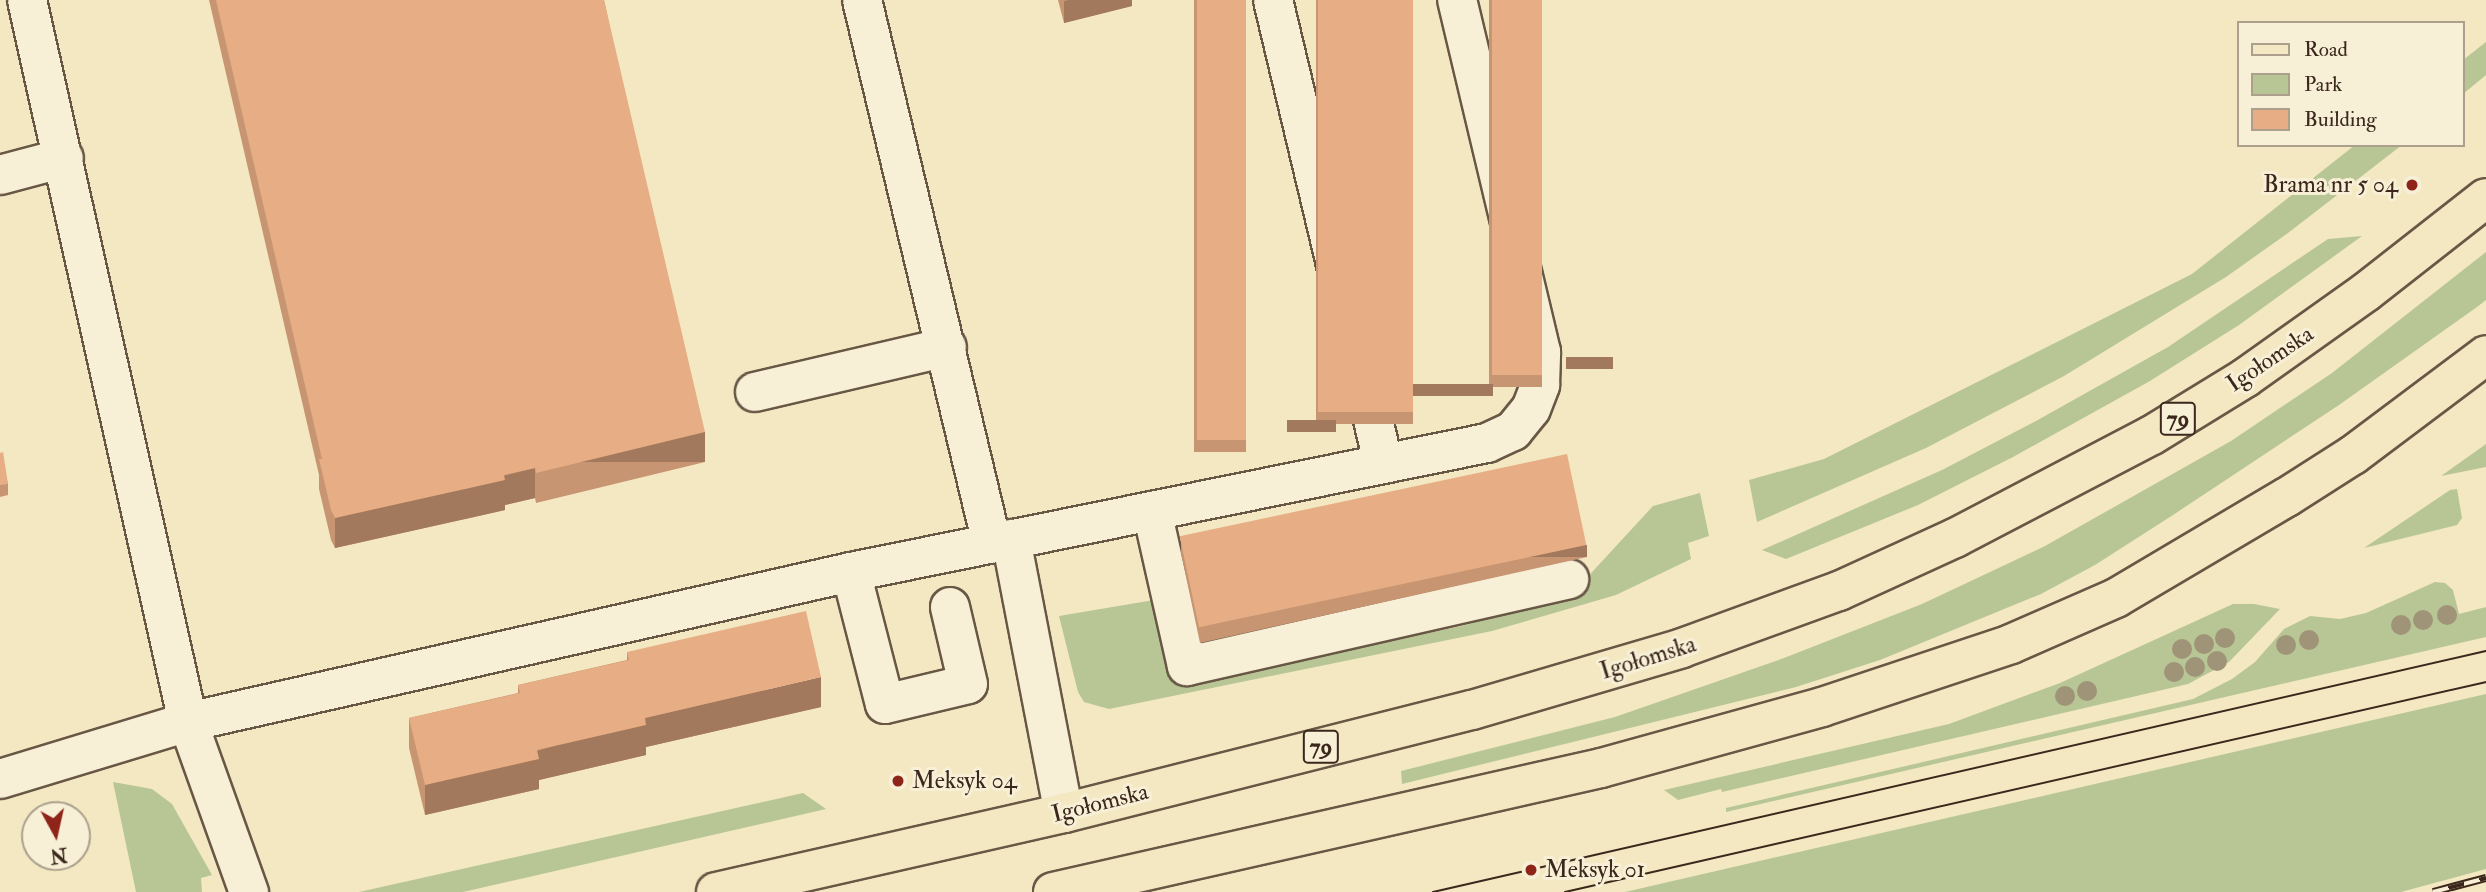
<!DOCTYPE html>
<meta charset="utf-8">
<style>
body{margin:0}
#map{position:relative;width:2486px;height:892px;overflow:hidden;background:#f3e8c2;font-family:"IM FELL Double Pica",serif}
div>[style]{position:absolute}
.green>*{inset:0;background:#b8c695}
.roads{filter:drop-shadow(2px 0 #695746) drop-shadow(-2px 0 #695746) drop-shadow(0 2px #695746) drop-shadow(0 -2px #695746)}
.minor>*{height:38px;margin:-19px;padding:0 19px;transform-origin:19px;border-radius:19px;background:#f7f0d7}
.major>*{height:38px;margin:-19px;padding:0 19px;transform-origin:19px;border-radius:19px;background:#f3e8c2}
.tram>*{height:2px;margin:-1px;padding:0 1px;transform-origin:1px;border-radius:1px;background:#3b271c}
.rail>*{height:8px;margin-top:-4px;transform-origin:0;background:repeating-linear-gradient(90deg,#f7f0d7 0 16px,#3b271c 0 32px);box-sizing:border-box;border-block:2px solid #3b271c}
.trees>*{width:20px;height:20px;margin:-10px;border-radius:50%;background:#9f9477}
.wall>*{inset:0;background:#c79572;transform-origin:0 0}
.shaded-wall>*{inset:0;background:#a2795c;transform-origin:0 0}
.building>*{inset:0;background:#e7ad84;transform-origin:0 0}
.dots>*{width:19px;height:19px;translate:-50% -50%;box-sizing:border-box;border:4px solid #f7f0d7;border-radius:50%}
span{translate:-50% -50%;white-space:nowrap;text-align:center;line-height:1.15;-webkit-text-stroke:6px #f7f0d7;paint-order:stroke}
.shield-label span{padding:2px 5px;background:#f7f0d7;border:2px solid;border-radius:5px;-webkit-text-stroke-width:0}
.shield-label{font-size:23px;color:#3b271c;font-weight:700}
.poi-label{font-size:24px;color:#3b271c}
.right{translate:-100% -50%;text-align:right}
.left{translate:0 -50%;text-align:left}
.street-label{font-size:24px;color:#3b271c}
.legend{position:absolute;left:2237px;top:21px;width:228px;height:126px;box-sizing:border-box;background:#f7f0d7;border:2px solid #aca08c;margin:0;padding:9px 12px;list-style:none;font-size:21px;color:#3b271c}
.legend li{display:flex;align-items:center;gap:14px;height:35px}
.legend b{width:35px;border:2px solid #aca08c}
.north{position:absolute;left:21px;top:801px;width:70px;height:70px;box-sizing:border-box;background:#f7f0d7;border:2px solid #aca08c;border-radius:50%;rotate:172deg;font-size:19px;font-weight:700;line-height:28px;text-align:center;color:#3b271c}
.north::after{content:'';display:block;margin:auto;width:24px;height:32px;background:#8f2418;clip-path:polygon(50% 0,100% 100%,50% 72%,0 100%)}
</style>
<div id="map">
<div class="green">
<i style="clip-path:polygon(2486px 42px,2486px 75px,2463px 94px,2463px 60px)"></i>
<i style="clip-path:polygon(2355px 145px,2402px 145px,2288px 233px,2226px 277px,2064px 376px,1926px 448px,1757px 522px,1749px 480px,1824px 459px,2192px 274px)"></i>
<i style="clip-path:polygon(2362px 236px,2239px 325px,2150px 381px,2013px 457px,1918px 505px,1786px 559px,1762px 550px,1942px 470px,2036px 421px,2168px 347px,2328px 239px)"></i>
<i style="clip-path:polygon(2486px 252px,2486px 300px,2477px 307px,2339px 405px,2173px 515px,2095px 565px,2041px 594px,1880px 660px,1796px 687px,1402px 784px,1401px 771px,1615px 717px,1784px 658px,1922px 604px,2045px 546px,2231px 441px,2332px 373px)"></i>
<i style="clip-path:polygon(2486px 444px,2486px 467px,2441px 476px)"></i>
<i style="clip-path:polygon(2457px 489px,2462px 518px,2457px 525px,2364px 548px,2450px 490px)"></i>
<i style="clip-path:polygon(1700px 493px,1709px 536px,1688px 543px,1691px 559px,1616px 595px,1492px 631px,1109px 709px,1084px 702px,1078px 692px,1059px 616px,1160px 599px,1175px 671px,1316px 656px,1462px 626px,1570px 596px,1653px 506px)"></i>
<i style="clip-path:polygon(2435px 582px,2445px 583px,2453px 590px,2459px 614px,2486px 607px,2486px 637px,1726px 812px,1726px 808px,2193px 699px,2232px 679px,2255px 662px,2284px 629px,2310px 616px,2340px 619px,2366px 613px)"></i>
<i style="clip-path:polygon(2233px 604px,2254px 604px,2280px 609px,2229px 662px,2188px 684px,1722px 792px,1721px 789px,1678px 800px,1664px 790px,1949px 724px,2060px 683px)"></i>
<i style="clip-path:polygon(2486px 694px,2486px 869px,2401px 892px,1625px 892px)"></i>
<i style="clip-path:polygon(113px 782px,152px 789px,172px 804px,212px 875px,201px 878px,202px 892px,136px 892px)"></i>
<i style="clip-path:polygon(803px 793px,826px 809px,463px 892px,359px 892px)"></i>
</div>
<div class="roads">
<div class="minor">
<i style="left:27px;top:0;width:740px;rotate:77.43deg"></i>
<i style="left:188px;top:722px;width:181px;rotate:70.3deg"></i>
<i style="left:862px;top:0;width:559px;rotate:76.56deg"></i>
<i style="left:1273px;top:0;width:476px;rotate:76.6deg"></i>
<i style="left:0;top:175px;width:66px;rotate:-14.9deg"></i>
<i style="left:755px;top:392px;width:197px;rotate:-13.2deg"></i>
<i style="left:1152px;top:511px;width:159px;rotate:77.3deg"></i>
<i style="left:1187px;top:666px;width:392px;rotate:-12.8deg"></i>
<i style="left:1011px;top:539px;width:279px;rotate:79.1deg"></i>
<i style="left:851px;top:572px;width:136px;rotate:75.6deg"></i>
<i style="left:885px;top:704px;width:85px;rotate:-13.5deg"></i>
<i style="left:968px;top:684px;width:79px;rotate:-103.2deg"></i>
<i style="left:0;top:779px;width:196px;rotate:-16.9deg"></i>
<i style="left:188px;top:722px;width:680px;rotate:-12.75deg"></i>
<i style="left:851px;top:572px;width:649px;rotate:-11.47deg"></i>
<i style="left:1487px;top:443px;width:29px;rotate:-25deg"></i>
<i style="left:1513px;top:431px;width:28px;rotate:-51deg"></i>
<i style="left:1531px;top:409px;width:26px;rotate:-69deg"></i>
<i style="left:1540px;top:385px;width:33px;rotate:-88deg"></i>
<i style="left:1541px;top:352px;width:362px;rotate:-103.4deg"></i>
</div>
<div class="major">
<i style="left:716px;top:892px;width:357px;rotate:-12.8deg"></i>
<i style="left:1064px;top:813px;width:421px;rotate:-14.2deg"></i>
<i style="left:1472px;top:710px;width:219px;rotate:-16.4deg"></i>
<i style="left:1682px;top:648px;width:167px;rotate:-20deg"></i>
<i style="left:1839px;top:591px;width:128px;rotate:-24.6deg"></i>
<i style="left:1955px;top:538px;width:222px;rotate:-27.6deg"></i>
<i style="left:2152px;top:435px;width:109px;rotate:-31.5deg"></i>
<i style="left:2245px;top:378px;width:148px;rotate:-35.4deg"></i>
<i style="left:2366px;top:292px;width:152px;rotate:-38.1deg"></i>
<i style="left:1053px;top:892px;width:562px;rotate:-12.75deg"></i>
<i style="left:1601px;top:768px;width:229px;rotate:-15.4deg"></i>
<i style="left:1822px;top:707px;width:199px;rotate:-18.4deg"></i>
<i style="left:2011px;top:644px;width:115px;rotate:-23.7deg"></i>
<i style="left:2116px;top:598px;width:199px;rotate:-30.6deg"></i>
<i style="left:2287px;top:497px;width:78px;rotate:-32.5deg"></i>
<i style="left:2353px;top:455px;width:166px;rotate:-36.9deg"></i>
</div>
</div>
<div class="tram">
<i style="left:1433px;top:892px;width:1080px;rotate:-12.89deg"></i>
<i style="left:1565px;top:892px;width:945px;rotate:-12.84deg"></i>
</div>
<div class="rail">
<i style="left:2433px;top:892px;width:55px;rotate:-14.8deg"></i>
</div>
<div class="trees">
<i style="left:2447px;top:615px"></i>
<i style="left:2423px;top:620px"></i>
<i style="left:2401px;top:625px"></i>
<i style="left:2225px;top:638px"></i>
<i style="left:2309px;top:640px"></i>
<i style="left:2204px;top:644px"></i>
<i style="left:2286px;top:645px"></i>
<i style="left:2182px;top:649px"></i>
<i style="left:2217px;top:661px"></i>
<i style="left:2195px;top:667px"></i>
<i style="left:2174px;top:672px"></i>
<i style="left:2087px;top:691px"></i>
<i style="left:2065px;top:696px"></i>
</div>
<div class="wall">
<i style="clip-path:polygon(209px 0,604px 0,705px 462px,536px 503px,535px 498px,505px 505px,505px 510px,335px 548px,331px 540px,319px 489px,319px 475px)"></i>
<i style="clip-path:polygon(1058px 0,1132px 0,1132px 6px,1064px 23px)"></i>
<i style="left:1194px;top:0;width:52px;height:452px"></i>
<i style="left:1316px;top:0;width:97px;height:424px"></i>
<i style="left:1489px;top:0;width:53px;height:387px"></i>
<i style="clip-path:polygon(0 453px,8px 484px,8px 495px,0 497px)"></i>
<i style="clip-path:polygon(1181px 541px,1587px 557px,1200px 643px,1181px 553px)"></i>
<i style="clip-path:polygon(627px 652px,821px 707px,646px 747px,646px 755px,539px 780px,539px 789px,425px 815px,409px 748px,409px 718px,518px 693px,518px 685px,627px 660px)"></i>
</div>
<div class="shaded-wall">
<i style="clip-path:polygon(1069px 0,1132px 0,1132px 6px,1064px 23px,1064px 1px)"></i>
<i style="left:1613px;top:357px;width:12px;height:47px;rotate:90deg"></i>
<i style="left:1493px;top:384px;width:12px;height:93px;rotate:90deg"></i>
<i style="left:1336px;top:420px;width:12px;height:49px;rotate:90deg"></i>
<i style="left:705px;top:432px;width:30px;height:174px;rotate:90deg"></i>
<i style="clip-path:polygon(535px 468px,535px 498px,505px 505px,505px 510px,335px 548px,335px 518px)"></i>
<i style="left:1587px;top:545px;width:12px;height:396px;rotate:90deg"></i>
<i style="clip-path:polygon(821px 677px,821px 707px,646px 747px,646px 755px,539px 780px,539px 789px,425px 815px,425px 785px,645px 718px)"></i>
</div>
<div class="building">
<i style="clip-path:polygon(216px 0,604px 0,705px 432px,536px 473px,535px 468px,504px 475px,505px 480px,335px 518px,331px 510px,319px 459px,322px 459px)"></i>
<i style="left:1197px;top:0;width:49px;height:440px"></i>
<i style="left:1318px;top:0;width:95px;height:412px"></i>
<i style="left:1492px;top:0;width:50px;height:375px"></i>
<i style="clip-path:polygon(3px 452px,8px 484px,0 485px,0 453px)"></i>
<i style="left:1567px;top:454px;width:93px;height:396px;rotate:78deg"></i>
<i style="clip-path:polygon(806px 611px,821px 677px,645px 718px,646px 725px,537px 750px,539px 759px,425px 785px,409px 718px,520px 693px,518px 685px,629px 660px,627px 652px)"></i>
</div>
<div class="dots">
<i style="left:2412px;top:185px;background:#8f2418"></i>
<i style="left:898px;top:781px;background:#8f2418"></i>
<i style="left:1531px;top:870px;background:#8f2418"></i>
</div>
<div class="shield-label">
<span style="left:2178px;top:419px">79</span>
<span style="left:1321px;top:747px">79</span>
</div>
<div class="poi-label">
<span class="right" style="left:2398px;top:185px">Brama nr 5 04</span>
<span class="left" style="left:912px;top:781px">Meksyk 04</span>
<span class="left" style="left:1545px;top:870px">Meksyk 01</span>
</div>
<div class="street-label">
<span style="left:2270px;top:359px;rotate:-34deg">Igołomska</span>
<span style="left:1648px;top:658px;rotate:-17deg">Igołomska</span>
<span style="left:1100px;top:803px;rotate:-14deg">Igołomska</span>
</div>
<ul class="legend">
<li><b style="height:9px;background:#f3e8c2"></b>Road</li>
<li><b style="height:19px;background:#b8c695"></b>Park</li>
<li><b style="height:19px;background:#e7ad84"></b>Building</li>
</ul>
<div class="north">N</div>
</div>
